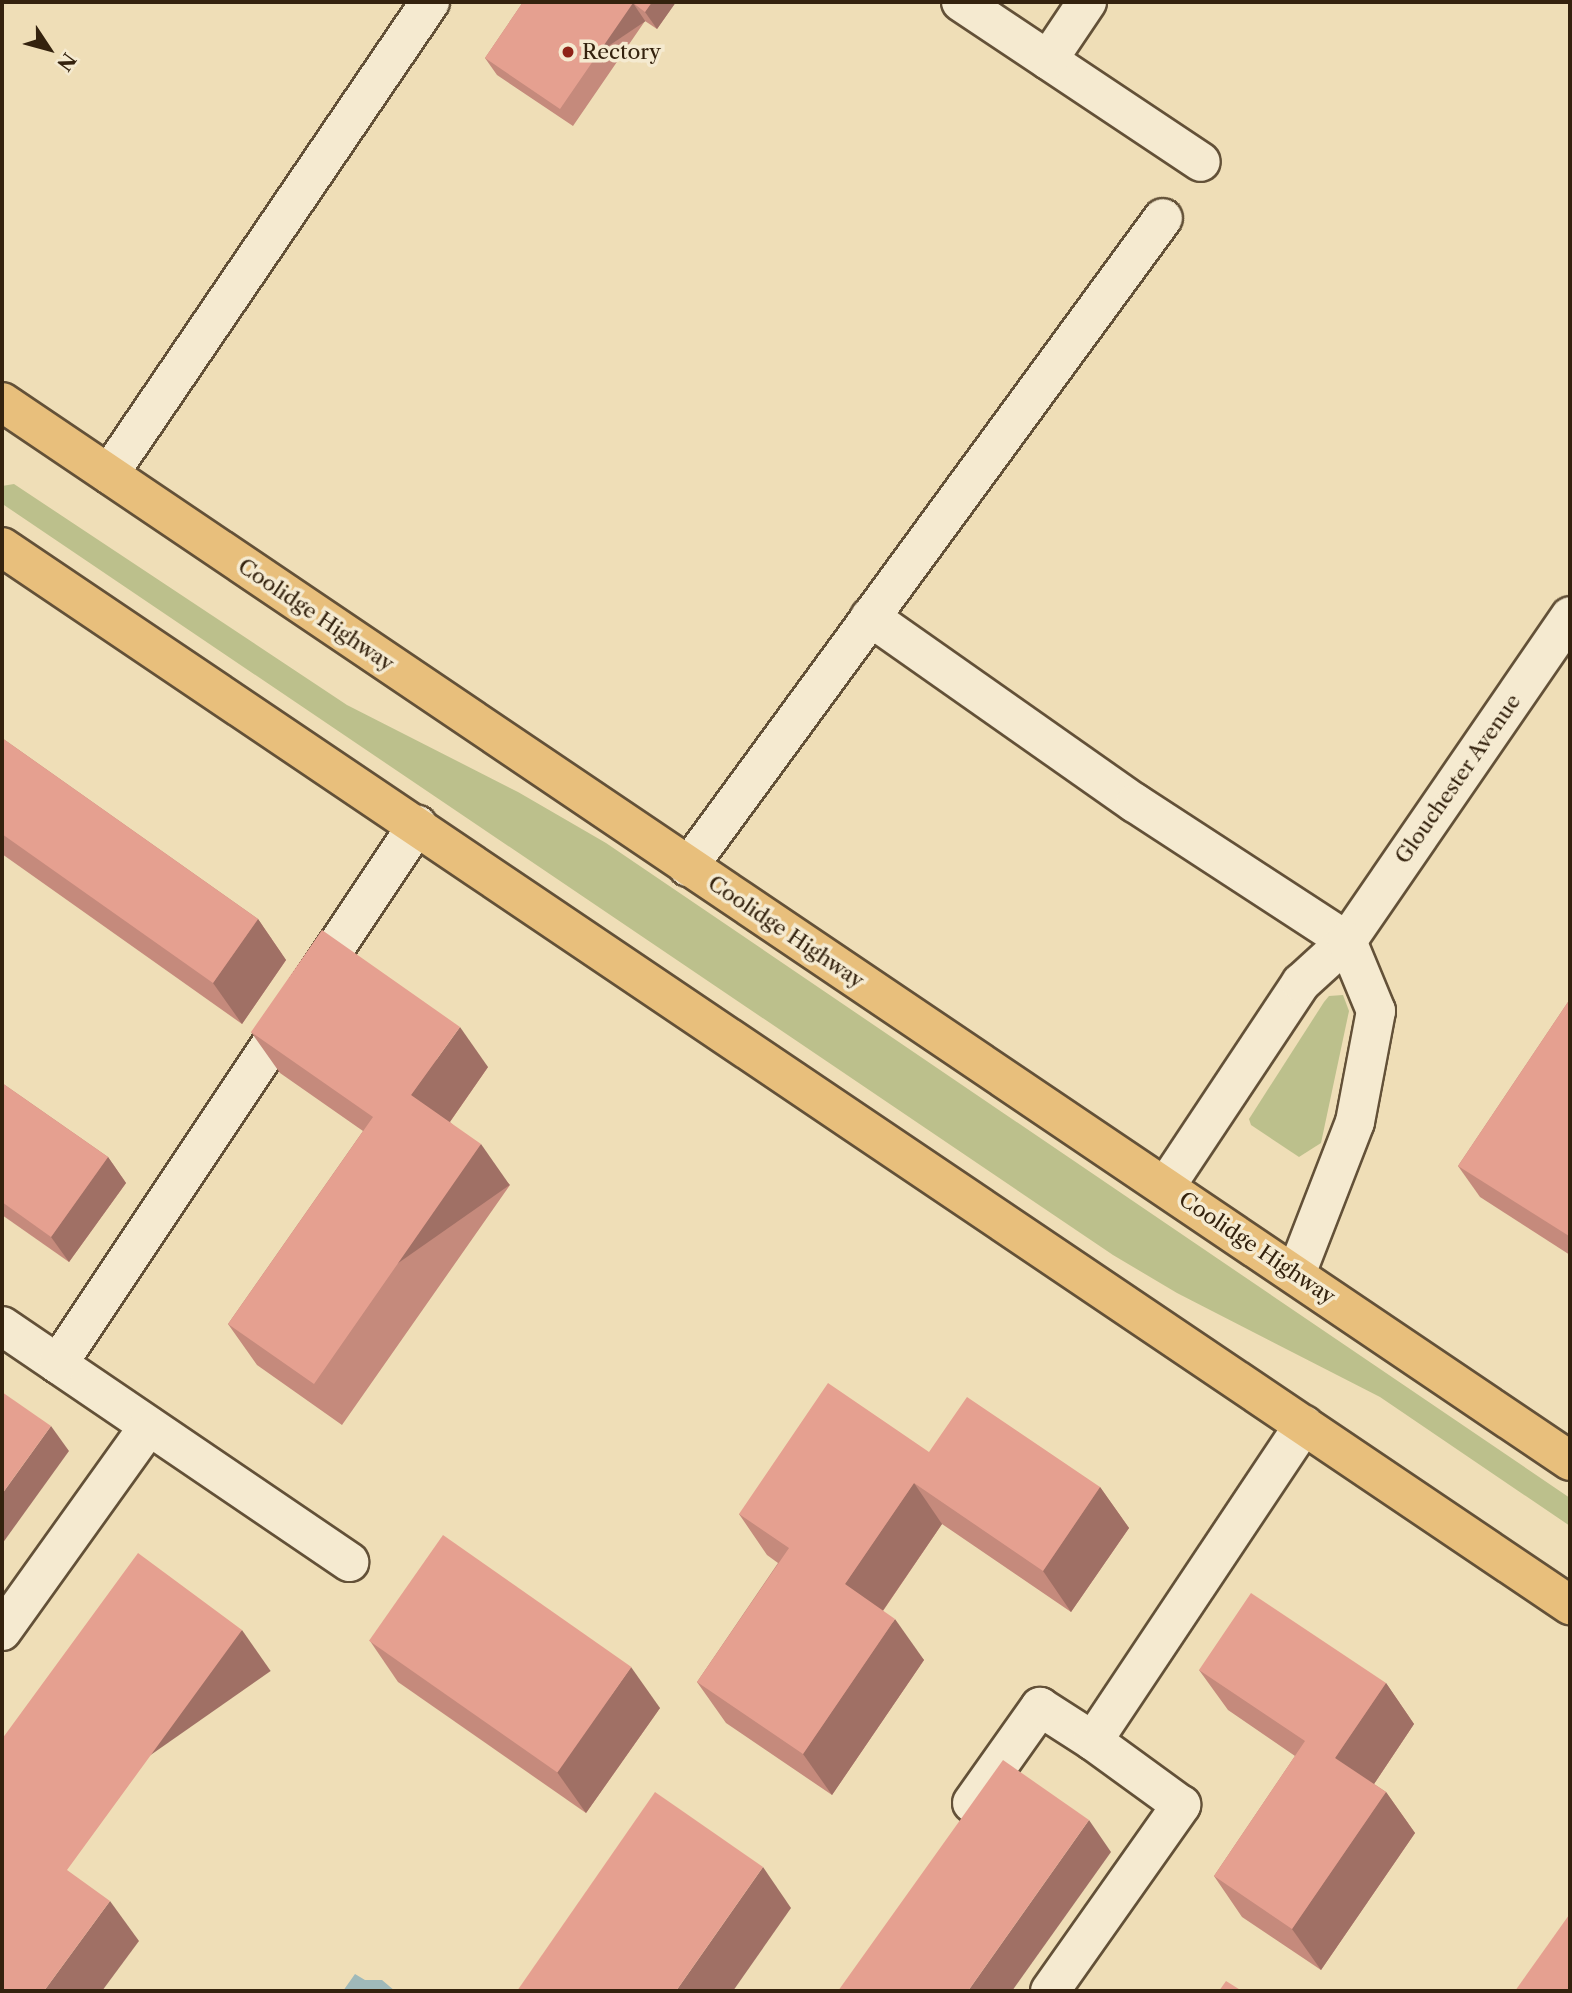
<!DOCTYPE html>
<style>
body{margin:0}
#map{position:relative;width:1572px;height:1993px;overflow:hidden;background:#efdeb7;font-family:"Libre Caslon Text",serif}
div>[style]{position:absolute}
.green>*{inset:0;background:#bcc08c}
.water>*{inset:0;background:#9fb9b9}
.roads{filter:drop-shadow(2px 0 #635138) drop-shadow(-2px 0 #635138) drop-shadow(0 2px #635138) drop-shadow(0 -2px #635138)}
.minor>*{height:38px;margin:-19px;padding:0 19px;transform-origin:19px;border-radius:19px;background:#f5ead0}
.major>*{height:38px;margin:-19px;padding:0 19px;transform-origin:19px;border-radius:19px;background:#e8bf7c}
.wall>*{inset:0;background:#c58a7c}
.shaded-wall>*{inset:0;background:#a07065;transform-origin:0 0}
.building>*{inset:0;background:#e5a090;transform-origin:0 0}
.dots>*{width:19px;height:19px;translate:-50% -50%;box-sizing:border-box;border:4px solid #f5ead0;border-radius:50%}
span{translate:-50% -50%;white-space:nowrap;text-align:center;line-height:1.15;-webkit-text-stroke:7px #f5ead0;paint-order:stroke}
.poi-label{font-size:21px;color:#34220e}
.left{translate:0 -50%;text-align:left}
.street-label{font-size:21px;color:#34220e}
.frame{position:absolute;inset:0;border:4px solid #34220e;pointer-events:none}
.north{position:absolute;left:14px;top:14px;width:70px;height:70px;-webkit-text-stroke:5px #f5ead0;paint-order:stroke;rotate:126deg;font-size:19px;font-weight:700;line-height:28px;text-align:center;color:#34220e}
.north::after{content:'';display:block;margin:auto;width:24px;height:32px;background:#34220e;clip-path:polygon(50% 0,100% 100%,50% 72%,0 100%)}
</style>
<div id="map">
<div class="green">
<i style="clip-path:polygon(14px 484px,347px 705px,518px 792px,606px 843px,1570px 1498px,1570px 1526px,1380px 1397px,1177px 1293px,1113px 1255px,4px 505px,2px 486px)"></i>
<i style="clip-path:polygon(1343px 995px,1349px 1011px,1321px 1143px,1299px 1157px,1251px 1125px,1249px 1119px,1324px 1002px,1329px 996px)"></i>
</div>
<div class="water">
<i style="clip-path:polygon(355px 1974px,365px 1980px,382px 1980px,395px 1991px,343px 1991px)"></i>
</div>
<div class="roads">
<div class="minor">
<i style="left:961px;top:2px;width:288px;rotate:33.7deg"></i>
<i style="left:1048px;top:60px;width:70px;rotate:-56.1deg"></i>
<i style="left:109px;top:474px;width:571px;rotate:-55.78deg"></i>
<i style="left:870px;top:617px;width:324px;rotate:35.1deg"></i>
<i style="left:1135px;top:803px;width:253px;rotate:33.1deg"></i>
<i style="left:688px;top:867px;width:804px;rotate:-53.8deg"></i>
<i style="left:1166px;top:1186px;width:244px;rotate:-56.4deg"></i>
<i style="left:1301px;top:983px;width:62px;rotate:-42.4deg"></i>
<i style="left:1347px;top:941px;width:394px;rotate:-55.5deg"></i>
<i style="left:1296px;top:1274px;width:163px;rotate:-68.8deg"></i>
<i style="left:1355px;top:1122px;width:113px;rotate:-79.3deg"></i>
<i style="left:1376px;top:1011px;width:76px;rotate:-112.5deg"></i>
<i style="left:2px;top:1326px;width:420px;rotate:34.2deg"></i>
<i style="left:58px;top:1364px;width:648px;rotate:-56.33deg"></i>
<i style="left:2px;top:1631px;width:252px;rotate:-54.4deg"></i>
<i style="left:972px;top:1803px;width:118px;rotate:-54.7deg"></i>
<i style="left:1040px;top:1707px;width:63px;rotate:32.7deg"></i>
<i style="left:1093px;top:1741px;width:380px;rotate:-56.3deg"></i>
<i style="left:1050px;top:1991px;width:228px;rotate:-54.8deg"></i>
<i style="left:1181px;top:1805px;width:109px;rotate:-144deg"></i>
</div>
<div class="major">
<i style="left:2px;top:402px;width:1892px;rotate:34.03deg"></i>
<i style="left:2px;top:547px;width:1892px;rotate:34.01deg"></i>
</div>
</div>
<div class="wall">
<i style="clip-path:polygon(523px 2px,676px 2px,657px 29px,645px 21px,573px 126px,497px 75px,485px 58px)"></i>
<i style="clip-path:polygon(2px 738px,258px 919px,286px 960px,242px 1024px,2px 854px)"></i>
<i style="clip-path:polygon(1570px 999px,1570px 1255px,1480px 1197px,1458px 1166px)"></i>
<i style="clip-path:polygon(251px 1032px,488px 1067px,450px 1122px,510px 1185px,342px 1425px,257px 1365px,228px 1324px,363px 1131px,280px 1073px)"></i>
<i style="clip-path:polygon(2px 1083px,108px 1157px,126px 1183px,69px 1262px,2px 1215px)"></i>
<i style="clip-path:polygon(929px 1452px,1100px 1487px,1129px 1528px,1071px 1612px,942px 1524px,883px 1611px,924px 1660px,832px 1795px,726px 1723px,697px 1682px,778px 1563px,767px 1555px,739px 1514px)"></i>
<i style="clip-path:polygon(370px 1641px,660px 1708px,586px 1813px,398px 1682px)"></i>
<i style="clip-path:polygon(1199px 1670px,1386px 1683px,1414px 1724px,1374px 1784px,1386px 1792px,1415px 1833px,1321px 1970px,1242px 1917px,1214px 1876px,1295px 1756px,1228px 1710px)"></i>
</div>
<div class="shaded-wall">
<i style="clip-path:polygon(652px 2px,676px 2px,657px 29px,645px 12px)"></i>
<i style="left:633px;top:3px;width:22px;height:129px;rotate:56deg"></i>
<i style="clip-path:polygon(258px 919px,286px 960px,242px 1024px,213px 983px)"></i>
<i style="clip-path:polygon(460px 1027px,488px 1067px,440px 1136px,411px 1095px)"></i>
<i style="left:481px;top:1144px;width:50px;height:292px;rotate:55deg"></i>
<i style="clip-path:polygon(108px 1157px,126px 1183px,69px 1262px,51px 1237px)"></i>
<i style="clip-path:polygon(51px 1426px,69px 1451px,2px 1544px,2px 1494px)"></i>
<i style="clip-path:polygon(914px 1483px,942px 1524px,873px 1625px,845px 1584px)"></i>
<i style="clip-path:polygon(1100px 1487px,1129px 1528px,1071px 1612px,1043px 1571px)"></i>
<i style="clip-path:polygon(895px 1619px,924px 1660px,832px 1795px,803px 1754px)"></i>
<i style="left:242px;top:1630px;width:50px;height:297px;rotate:55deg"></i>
<i style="clip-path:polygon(631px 1667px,660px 1708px,586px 1813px,557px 1772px)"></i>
<i style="clip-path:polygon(1386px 1683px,1414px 1724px,1364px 1799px,1335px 1758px)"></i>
<i style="clip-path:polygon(1386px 1792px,1415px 1833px,1321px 1970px,1292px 1929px)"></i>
<i style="clip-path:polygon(1089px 1820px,1111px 1852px,1012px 1991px,968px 1991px)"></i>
<i style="clip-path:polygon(763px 1867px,791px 1908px,733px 1991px,676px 1991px)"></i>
<i style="clip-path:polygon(110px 1901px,139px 1941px,102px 1991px,44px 1991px)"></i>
</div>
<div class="building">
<i style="clip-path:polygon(523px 2px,652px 2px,645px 12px,633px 3px,560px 109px,485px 58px)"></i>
<i style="clip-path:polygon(2px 738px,258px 919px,213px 983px,2px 834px)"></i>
<i style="clip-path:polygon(322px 930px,460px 1027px,411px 1095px,481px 1144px,314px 1384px,228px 1324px,373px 1117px,251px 1032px)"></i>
<i style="clip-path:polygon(1570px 999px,1570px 1234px,1569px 1236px,1458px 1166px)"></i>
<i style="clip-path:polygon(2px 1083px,108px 1157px,51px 1237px,2px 1202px)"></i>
<i style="clip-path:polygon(828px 1383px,929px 1452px,967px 1397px,1100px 1487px,1043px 1571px,914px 1483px,845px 1584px,895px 1619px,803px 1754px,697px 1682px,789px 1548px,739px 1514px)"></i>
<i style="clip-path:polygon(2px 1392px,51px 1426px,2px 1494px)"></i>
<i style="left:443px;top:1535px;width:230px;height:129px;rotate:35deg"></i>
<i style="clip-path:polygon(138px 1553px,242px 1630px,67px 1870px,110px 1901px,44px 1991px,2px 1991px,2px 1739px)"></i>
<i style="clip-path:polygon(1251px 1593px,1386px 1683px,1335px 1758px,1386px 1792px,1292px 1929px,1214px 1876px,1305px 1741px,1199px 1670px)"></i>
<i style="clip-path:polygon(1003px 1760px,1089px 1820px,968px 1991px,838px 1991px)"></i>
<i style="clip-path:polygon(655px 1792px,763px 1867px,676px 1991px,517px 1991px)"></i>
<i style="clip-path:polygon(1569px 1915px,1570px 1916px,1570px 1991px,1515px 1991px)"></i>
<i style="clip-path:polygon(1226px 1981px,1242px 1991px,1219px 1991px)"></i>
</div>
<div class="dots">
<i style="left:568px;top:52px;background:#8f2418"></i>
</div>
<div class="poi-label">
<span class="left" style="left:582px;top:52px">Rectory</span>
</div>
<div class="street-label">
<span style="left:316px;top:615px;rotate:34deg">Coolidge Highway</span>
<span style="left:1458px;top:779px;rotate:-55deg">Glouchester Avenue</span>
<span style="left:786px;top:932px;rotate:34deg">Coolidge Highway</span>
<span style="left:1257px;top:1248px;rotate:34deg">Coolidge Highway</span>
</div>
<div class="frame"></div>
<div class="north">N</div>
</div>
